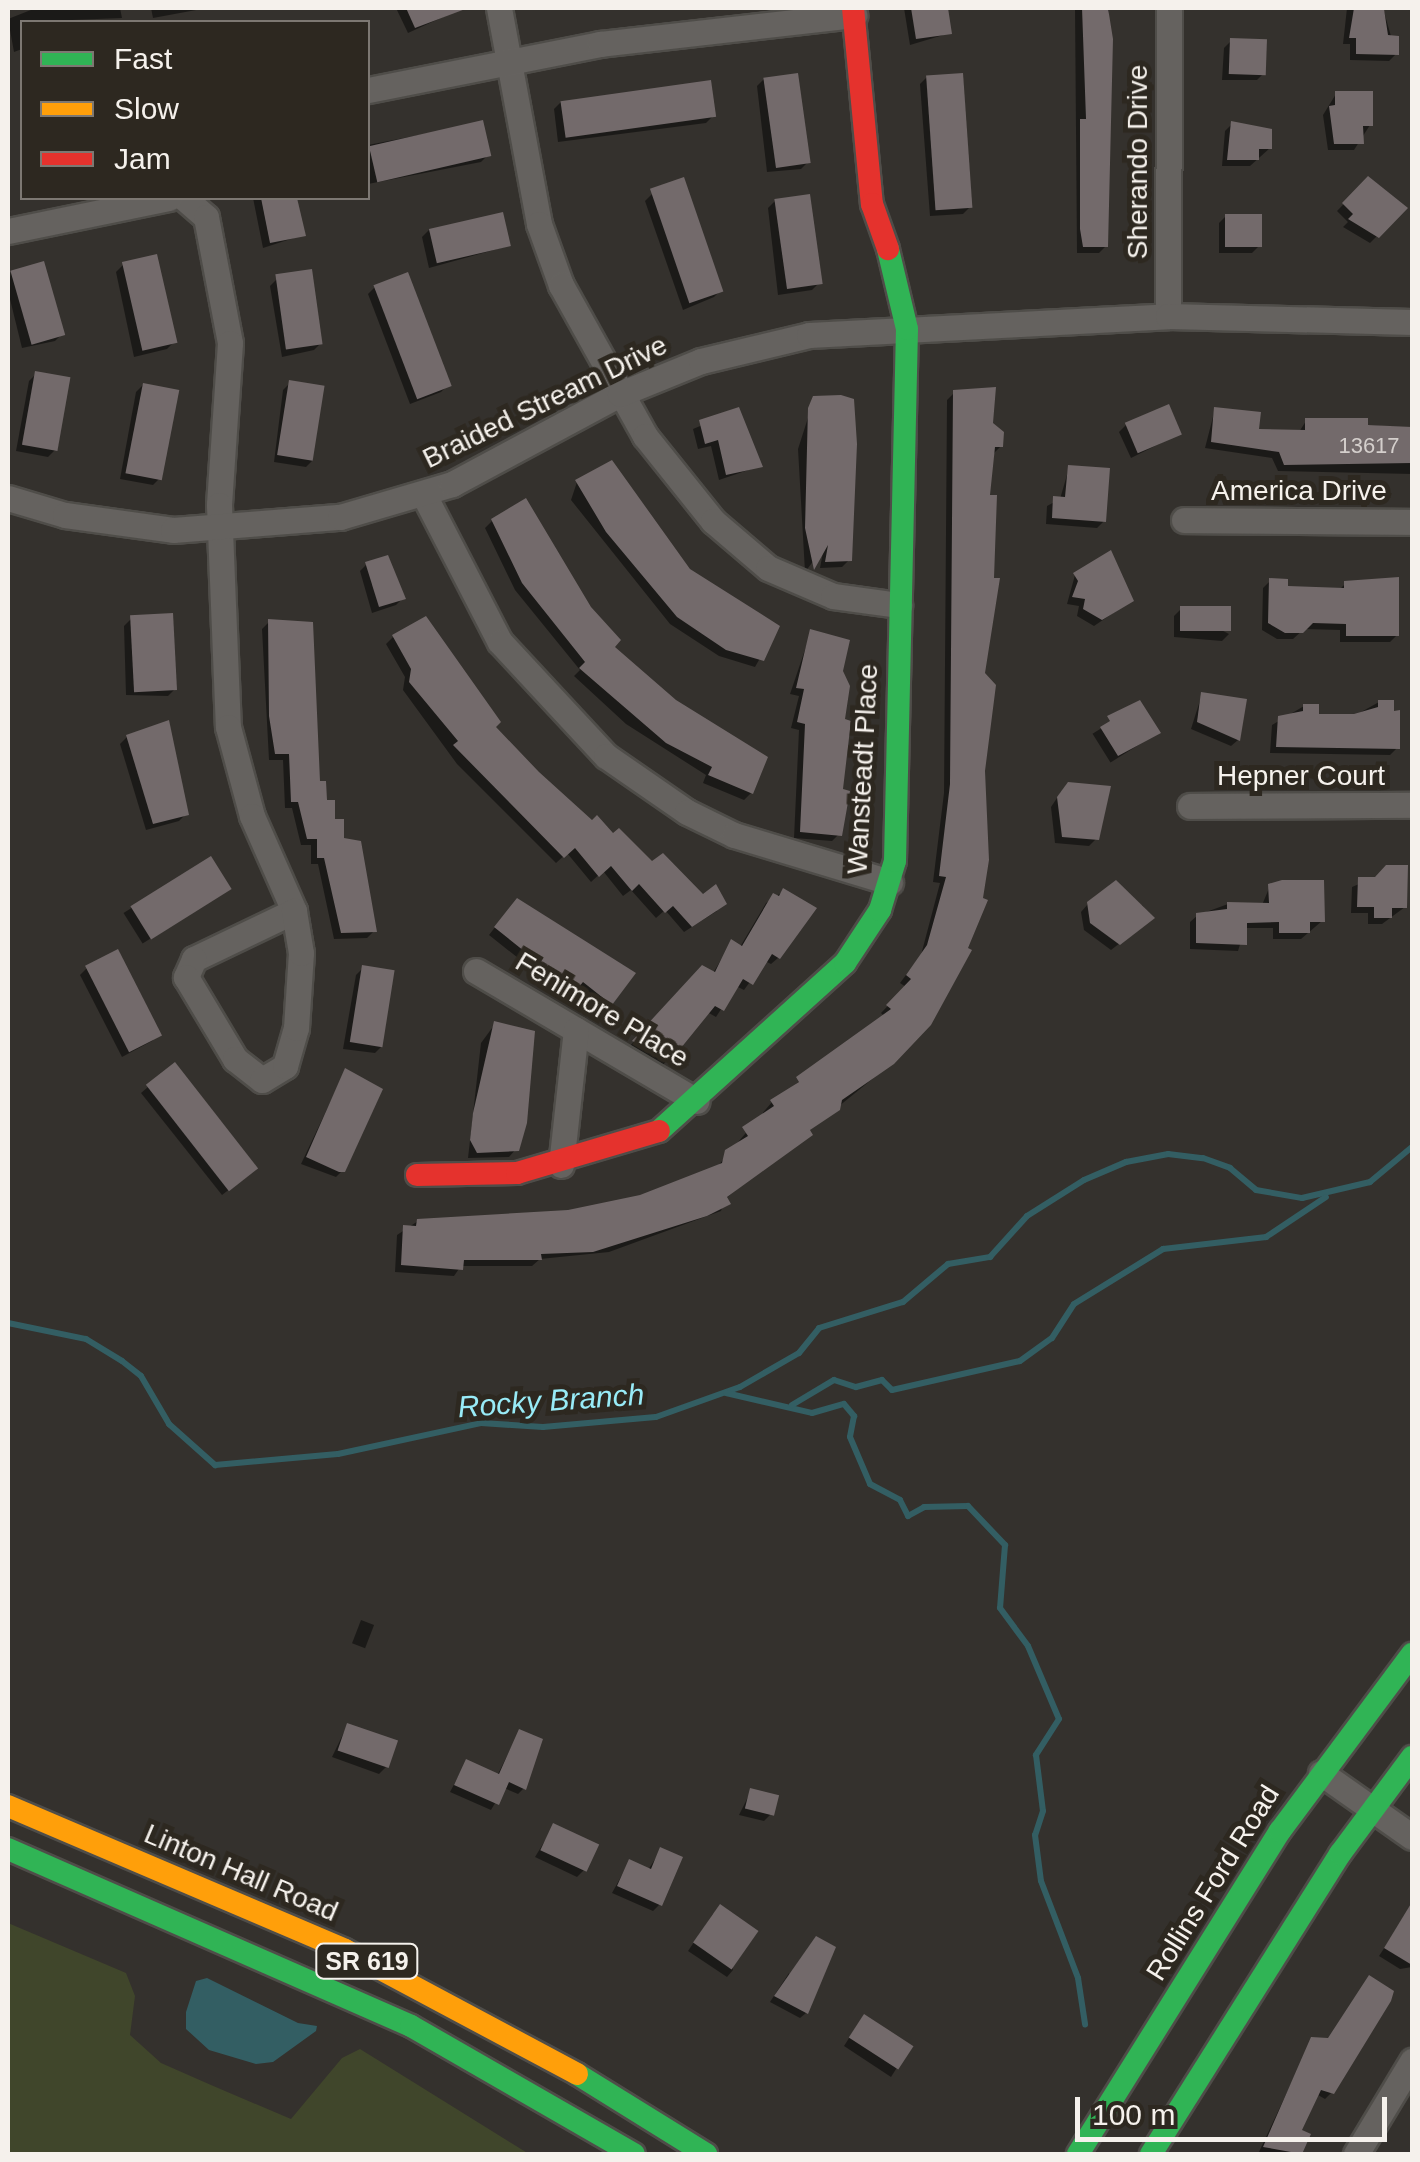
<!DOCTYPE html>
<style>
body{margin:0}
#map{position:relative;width:1420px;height:2162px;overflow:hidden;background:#34312d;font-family:Helvetica,sans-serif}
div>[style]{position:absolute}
.green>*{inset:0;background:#40462b}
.water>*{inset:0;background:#335e63}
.shadow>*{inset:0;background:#0007;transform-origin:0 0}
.stream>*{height:6px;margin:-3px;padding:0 3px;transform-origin:3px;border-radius:3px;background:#335e63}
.building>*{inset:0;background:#736a6b;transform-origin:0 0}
.roads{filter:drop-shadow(2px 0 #4f4d49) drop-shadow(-2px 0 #4f4d49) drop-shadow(0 2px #4f4d49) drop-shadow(0 -2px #4f4d49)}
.street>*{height:25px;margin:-12.5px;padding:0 12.5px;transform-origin:12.5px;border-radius:12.5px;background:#65625f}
.fast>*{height:22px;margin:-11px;padding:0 11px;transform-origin:11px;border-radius:11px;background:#30b455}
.slow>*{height:22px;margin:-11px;padding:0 11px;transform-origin:11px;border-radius:11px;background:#ff9f0a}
.jam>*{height:22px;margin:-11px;padding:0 11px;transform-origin:11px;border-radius:11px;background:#e5322d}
span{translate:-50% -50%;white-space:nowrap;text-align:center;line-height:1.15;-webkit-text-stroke:10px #2d2820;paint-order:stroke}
.number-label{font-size:22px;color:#d4cfcc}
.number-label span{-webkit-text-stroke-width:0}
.shield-label span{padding:2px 8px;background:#2d2820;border:2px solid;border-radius:8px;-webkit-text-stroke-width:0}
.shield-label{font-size:25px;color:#f5f1ec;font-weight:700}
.street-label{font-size:28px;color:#f5f1ec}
.water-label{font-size:30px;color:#98ebf7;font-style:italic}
.frame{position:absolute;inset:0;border:10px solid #f5f1ec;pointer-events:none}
.legend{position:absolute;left:20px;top:20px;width:350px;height:180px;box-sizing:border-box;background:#2d2820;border:2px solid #7d7872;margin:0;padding:12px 18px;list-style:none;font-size:30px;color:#f5f1ec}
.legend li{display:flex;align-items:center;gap:20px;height:50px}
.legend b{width:50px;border:2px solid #7d7872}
.scale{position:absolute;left:1075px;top:2097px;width:312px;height:45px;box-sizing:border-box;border:5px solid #f5f1ec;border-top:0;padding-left:12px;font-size:30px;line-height:35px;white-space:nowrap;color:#f5f1ec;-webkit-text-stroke:8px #2d2820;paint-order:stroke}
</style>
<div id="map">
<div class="green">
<i style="clip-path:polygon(8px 1923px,126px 1973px,135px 1996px,130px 2035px,161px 2063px,211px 2085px,291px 2119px,342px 2058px,360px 2049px,529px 2154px,8px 2154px)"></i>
</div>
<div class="water">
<i style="clip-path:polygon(207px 1978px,298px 2023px,317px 2026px,316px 2031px,273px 2062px,256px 2064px,209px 2050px,186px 2029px,186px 2012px,196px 1981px)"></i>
</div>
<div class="shadow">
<i style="clip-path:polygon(36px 8px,120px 8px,122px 18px,22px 22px,22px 49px,14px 52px,8px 19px)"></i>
<i style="clip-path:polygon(151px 8px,207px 8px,153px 18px)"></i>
<i style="clip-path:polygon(396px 8px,452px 8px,454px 12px,408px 33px)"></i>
<i style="clip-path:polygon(904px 8px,946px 8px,950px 33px,910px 45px)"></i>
<i style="clip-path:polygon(1075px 8px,1109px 8px,1106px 246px,1099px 253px,1077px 253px)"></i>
<i style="clip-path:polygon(1347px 8px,1383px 8px,1396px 54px,1389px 61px,1350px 60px,1350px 44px,1343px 44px)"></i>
<i style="clip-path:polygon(1231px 41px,1264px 73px,1257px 80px,1222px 80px,1224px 48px)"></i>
<i style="clip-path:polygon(927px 77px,970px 207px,963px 214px,930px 216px,920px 84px)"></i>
<i style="clip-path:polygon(764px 79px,808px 162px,801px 169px,767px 172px,757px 86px)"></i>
<i style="clip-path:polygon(1336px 94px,1370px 125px,1354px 150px,1328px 150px,1323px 115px)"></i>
<i style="clip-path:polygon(561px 102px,713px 116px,706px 123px,558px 142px,554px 109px)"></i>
<i style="clip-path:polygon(481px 123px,488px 155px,481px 162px,368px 184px,368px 145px)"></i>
<i style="clip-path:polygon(1232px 124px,1270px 148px,1250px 166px,1222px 166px,1225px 131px)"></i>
<i style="clip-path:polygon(1368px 179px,1405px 208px,1370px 243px,1343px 227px,1348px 222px,1337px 211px)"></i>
<i style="clip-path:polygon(652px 194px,721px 290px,714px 297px,683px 310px,645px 201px)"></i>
<i style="clip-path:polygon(253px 198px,295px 198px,303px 235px,263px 248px)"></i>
<i style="clip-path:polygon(775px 201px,819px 283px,812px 290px,778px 295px,768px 208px)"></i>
<i style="clip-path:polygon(1226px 216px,1259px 246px,1252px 253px,1219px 253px,1219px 223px)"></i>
<i style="clip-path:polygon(429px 230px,508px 246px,429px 268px,422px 237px)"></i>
<i style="clip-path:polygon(123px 265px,174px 342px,167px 349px,134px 357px,116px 272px)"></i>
<i style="clip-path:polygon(11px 271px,62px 334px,55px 341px,22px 348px,8px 291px)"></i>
<i style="clip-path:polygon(277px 279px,321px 343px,314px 350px,282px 357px,270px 286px)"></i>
<i style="clip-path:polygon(375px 287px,448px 385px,441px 392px,410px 404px,368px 294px)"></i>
<i style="clip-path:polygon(36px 374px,55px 450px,48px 457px,16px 451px,29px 381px)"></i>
<i style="clip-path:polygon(290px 383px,313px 460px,306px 467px,274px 462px,283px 390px)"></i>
<i style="clip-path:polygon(143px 385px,160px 478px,153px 485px,120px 479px,136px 392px)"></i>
<i style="clip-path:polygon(954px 393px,991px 425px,1001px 446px,994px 453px,987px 498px,982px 771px,892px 1063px,725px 1199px,721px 1211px,609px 1252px,540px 1259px,532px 1266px,461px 1266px,454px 1276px,395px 1272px,397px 1235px,418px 1221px,568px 1212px,641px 1197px,717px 1167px,772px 1102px,885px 1017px,881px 1013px,906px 987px,900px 983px,921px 955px,940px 883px,933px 882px,944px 793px,947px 400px)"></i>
<i style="clip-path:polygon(814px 399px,849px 560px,842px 567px,820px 568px,824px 547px,805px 572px,798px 449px)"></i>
<i style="clip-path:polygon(1215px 409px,1256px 432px,1299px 432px,1306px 421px,1412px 428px,1412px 474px,1278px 471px,1272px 458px,1205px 448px)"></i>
<i style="clip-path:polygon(738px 410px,760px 466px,719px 480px,711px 446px,698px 449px,693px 429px)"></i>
<i style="clip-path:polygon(1126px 425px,1179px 434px,1131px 458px,1119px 432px)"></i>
<i style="clip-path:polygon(1069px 468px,1104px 521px,1097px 528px,1046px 524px,1047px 506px,1060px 499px)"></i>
<i style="clip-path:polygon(577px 482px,689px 571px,778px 627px,755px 667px,719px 656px,670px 624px,571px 500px)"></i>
<i style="clip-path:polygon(492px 521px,751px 793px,744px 800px,703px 783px,706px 775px,626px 724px,574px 676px,580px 670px,515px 590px,485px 528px)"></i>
<i style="clip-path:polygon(367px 564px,403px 598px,396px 605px,372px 613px,360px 571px)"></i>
<i style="clip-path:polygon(1075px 575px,1131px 601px,1094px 626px,1077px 616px,1079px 606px,1067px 604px)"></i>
<i style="clip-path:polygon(1270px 581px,1285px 588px,1339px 590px,1345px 584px,1397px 635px,1390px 642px,1340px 642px,1340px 630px,1304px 629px,1293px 639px,1277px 639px,1262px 630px,1263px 588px)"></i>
<i style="clip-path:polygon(1181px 609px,1229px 634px,1222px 641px,1174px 637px,1174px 616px)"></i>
<i style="clip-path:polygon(131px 619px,175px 689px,168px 696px,126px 695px,124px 626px)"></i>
<i style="clip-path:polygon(269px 622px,317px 784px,374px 931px,367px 938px,334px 939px,318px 864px,311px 864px,311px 845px,301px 845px,292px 808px,285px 808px,283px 760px,269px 760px,262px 629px)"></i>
<i style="clip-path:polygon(811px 632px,840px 671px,839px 834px,832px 841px,794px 838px,799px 730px,791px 728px,799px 696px,790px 694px)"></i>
<i style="clip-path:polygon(393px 637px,592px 823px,717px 911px,684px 932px,665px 910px,656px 918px,631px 890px,623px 896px,603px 871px,591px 882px,567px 853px,556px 863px,457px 764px,403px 690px,405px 677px,386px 644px)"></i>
<i style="clip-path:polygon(1202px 694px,1238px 740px,1231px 746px,1191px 729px)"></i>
<i style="clip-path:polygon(1379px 702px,1397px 748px,1390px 755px,1270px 753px,1272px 725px,1304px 706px,1316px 717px,1354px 716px)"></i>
<i style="left:1140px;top:704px;width:34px;height:56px;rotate:58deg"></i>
<i style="clip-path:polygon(127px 737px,186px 814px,179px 821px,146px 830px,120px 744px)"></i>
<i style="clip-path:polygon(1061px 792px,1096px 839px,1089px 846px,1055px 843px,1051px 807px)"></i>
<i style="left:210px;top:859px;width:36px;height:102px;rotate:58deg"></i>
<i style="clip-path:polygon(1380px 875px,1405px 907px,1382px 924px,1368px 924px,1368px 913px,1351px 913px,1352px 887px)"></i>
<i style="clip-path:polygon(1270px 886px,1322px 921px,1301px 939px,1273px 939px,1273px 928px,1245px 928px,1238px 951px,1190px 949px,1190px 922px,1198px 915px,1228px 904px,1262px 905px)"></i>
<i style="clip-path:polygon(784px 891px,778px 958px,771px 964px,765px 961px,744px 990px,736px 986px,716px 1017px,707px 1012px,663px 1065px,628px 1048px,703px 968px,713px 973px,732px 942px,740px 947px,766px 903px)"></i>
<i style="clip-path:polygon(1088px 904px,1142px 905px,1152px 918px,1111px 950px,1084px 930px,1081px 912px)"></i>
<i style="clip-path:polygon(510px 908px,610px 1003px,604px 1010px,575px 988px,570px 992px,537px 973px,489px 935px)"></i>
<i style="clip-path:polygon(87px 968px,159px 1034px,152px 1041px,122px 1057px,80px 975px)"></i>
<i style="clip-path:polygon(363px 968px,382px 1046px,375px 1053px,343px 1049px,356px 975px)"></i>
<i style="clip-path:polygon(495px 1024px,516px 1149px,509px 1157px,468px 1158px,481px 1043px)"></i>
<i style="clip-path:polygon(345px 1071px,343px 1170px,336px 1177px,301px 1164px)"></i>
<i style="clip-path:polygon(148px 1087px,248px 1175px,222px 1195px,141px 1093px)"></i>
<i style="left:361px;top:1620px;width:14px;height:25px;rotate:21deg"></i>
<i style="clip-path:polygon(347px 1726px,386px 1767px,379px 1774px,332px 1757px)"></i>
<i style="clip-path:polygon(519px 1732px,524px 1788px,518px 1794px,504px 1788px,491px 1810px,450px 1792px,466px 1762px,497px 1776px)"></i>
<i style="clip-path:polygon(751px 1791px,771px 1814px,764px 1821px,739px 1815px)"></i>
<i style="clip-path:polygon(554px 1826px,584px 1870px,577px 1877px,535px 1857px)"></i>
<i style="clip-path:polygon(661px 1850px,660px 1904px,653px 1911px,612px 1893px,629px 1862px,648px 1870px)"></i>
<i style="clip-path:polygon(1410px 1909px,1412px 1967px,1400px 1969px,1379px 1956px)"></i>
<i style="clip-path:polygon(713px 1914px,733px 1970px,727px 1977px,688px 1951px)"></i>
<i style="clip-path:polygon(789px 1973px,806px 2013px,800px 2018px,770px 2002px)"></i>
<i style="clip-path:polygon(858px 2024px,910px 2047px,891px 2077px,844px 2046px)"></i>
<i style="clip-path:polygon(1312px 2039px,1332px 2092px,1325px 2099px,1318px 2095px,1299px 2131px,1308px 2135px,1300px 2154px,1258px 2154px)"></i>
</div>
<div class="stream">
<i style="left:8px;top:1323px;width:80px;rotate:11.6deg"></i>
<i style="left:86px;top:1339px;width:42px;rotate:31.4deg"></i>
<i style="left:122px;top:1361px;width:24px;rotate:38deg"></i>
<i style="left:141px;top:1376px;width:56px;rotate:59.7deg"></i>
<i style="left:169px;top:1424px;width:62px;rotate:41.7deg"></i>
<i style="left:215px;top:1465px;width:123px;rotate:-5.1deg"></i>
<i style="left:338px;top:1454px;width:146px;rotate:-12.2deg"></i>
<i style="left:481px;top:1423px;width:62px;rotate:3.7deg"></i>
<i style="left:543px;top:1427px;width:113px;rotate:-5.1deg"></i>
<i style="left:656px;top:1417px;width:89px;rotate:-19.7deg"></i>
<i style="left:740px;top:1387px;width:68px;rotate:-30deg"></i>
<i style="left:799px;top:1353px;width:32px;rotate:-51deg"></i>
<i style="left:819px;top:1328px;width:88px;rotate:-17.2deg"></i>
<i style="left:903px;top:1302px;width:59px;rotate:-40.2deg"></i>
<i style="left:948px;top:1264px;width:43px;rotate:-9.5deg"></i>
<i style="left:990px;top:1257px;width:55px;rotate:-47.9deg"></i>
<i style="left:1027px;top:1216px;width:67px;rotate:-32.3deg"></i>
<i style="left:1084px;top:1180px;width:46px;rotate:-23.2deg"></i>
<i style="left:1126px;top:1162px;width:43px;rotate:-10.8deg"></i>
<i style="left:1168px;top:1154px;width:35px;rotate:7deg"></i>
<i style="left:1203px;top:1158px;width:29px;rotate:20deg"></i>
<i style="left:1230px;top:1168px;width:34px;rotate:40deg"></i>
<i style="left:1256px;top:1190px;width:47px;rotate:9.9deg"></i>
<i style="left:1302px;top:1198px;width:70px;rotate:-13.2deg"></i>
<i style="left:1370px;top:1182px;width:55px;rotate:-39.8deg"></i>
<i style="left:726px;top:1393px;width:88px;rotate:13.1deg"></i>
<i style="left:812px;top:1413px;width:33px;rotate:-16deg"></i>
<i style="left:844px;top:1404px;width:16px;rotate:50deg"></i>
<i style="left:854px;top:1416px;width:21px;rotate:101deg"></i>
<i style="left:850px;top:1437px;width:51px;rotate:66.9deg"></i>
<i style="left:870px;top:1484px;width:34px;rotate:28deg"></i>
<i style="left:900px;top:1500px;width:18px;rotate:63deg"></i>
<i style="left:908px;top:1516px;width:18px;rotate:-29deg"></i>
<i style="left:924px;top:1507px;width:44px;rotate:-1.3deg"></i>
<i style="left:968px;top:1506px;width:54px;rotate:46.5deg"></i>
<i style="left:1005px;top:1545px;width:63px;rotate:94.5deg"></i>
<i style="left:1000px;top:1608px;width:47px;rotate:53.6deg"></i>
<i style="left:1028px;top:1646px;width:79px;rotate:67deg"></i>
<i style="left:1059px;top:1719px;width:43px;rotate:122.6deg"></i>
<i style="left:1036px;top:1755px;width:56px;rotate:82.9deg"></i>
<i style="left:1043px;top:1811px;width:25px;rotate:108deg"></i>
<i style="left:1035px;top:1835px;width:46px;rotate:82.6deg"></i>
<i style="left:1041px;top:1881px;width:104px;rotate:69.1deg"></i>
<i style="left:1078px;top:1978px;width:47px;rotate:81.3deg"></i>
<i style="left:792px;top:1405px;width:49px;rotate:-30.8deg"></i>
<i style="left:834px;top:1380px;width:23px;rotate:18deg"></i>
<i style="left:856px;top:1387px;width:27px;rotate:-15deg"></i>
<i style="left:882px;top:1380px;width:14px;rotate:45deg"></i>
<i style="left:892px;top:1390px;width:131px;rotate:-12.8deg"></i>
<i style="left:1020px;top:1361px;width:39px;rotate:-36deg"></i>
<i style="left:1052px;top:1338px;width:40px;rotate:-57.1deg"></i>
<i style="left:1074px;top:1304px;width:105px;rotate:-31.7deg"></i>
<i style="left:1163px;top:1249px;width:104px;rotate:-6.6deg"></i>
<i style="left:1266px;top:1237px;width:72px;rotate:-33.7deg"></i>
</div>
<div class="building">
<i style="clip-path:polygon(406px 8px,468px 8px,415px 28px)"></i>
<i style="clip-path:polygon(911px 8px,948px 8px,952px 34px,916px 39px)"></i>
<i style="clip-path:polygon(1082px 8px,1108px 8px,1113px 39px,1108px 247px,1083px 247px,1080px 229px,1080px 119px,1086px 119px)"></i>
<i style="clip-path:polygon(1354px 8px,1384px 9px,1388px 35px,1399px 36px,1399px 55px,1356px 54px,1356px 38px,1349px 38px)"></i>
<i style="left:1230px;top:38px;width:37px;height:36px;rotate:2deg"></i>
<i style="left:798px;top:73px;width:91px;height:35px;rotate:82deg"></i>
<i style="left:963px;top:73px;width:135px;height:37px;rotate:86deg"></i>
<i style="left:711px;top:80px;width:37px;height:152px;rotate:82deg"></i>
<i style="clip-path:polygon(1335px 91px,1373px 91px,1373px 126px,1363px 126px,1364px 144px,1334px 144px,1329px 106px,1335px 105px)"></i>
<i style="left:483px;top:120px;width:37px;height:117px;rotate:77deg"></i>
<i style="clip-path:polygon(1231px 121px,1272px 129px,1272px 149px,1259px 149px,1259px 160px,1227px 160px)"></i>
<i style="clip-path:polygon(1368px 176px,1408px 208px,1379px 238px,1348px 219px,1353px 214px,1342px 203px)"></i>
<i style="left:684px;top:177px;width:121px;height:36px;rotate:71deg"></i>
<i style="left:810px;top:194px;width:91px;height:36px;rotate:82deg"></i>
<i style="clip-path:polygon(261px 198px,297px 198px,306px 236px,270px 243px)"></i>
<i style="left:503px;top:212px;width:35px;height:76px;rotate:77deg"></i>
<i style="left:1225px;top:214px;width:37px;height:33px"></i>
<i style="left:157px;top:254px;width:91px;height:36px;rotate:77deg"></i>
<i style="left:44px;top:261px;width:77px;height:35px;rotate:74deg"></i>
<i style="left:312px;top:269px;width:76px;height:37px;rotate:82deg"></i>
<i style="left:408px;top:272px;width:122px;height:37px;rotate:69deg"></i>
<i style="left:35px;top:371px;width:36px;height:75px;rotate:10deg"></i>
<i style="left:289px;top:380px;width:36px;height:76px;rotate:9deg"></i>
<i style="left:143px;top:383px;width:37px;height:92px;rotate:11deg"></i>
<i style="clip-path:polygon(996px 387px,993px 423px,1004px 432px,1003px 447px,995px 447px,990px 495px,997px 495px,994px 578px,1000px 578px,985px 673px,996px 685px,985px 771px,989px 860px,983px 898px,988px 900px,968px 948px,972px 950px,931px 1025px,894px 1064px,842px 1100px,840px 1110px,810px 1130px,813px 1135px,727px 1197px,731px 1204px,707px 1216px,593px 1252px,541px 1254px,542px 1260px,464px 1260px,463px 1270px,401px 1265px,403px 1225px,416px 1226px,417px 1219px,568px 1210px,640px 1195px,722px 1163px,725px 1150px,748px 1136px,742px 1127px,774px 1106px,770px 1100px,799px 1082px,796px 1077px,891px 1009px,886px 1005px,911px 979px,906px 975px,927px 945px,946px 877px,939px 876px,950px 784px,953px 390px)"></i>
<i style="clip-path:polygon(841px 395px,854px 399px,857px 444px,852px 561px,825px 562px,828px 545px,814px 570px,805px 528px,808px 408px,813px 396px)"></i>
<i style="left:1169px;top:404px;width:33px;height:48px;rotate:67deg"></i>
<i style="clip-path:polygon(739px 407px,763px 467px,726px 475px,718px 440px,705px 444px,699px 420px)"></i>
<i style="clip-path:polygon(1214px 407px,1261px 412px,1259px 429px,1305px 430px,1305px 418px,1368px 418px,1368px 425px,1412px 427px,1412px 463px,1284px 465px,1279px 452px,1211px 442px)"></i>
<i style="clip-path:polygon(612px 460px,690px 569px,780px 626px,764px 661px,726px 650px,677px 617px,606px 532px,575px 480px)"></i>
<i style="clip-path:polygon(1068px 465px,1110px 468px,1106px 522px,1052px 518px,1053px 496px,1065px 497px)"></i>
<i style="clip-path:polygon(526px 498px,591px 607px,621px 640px,615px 647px,676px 700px,768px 757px,753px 794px,708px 775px,712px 767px,666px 743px,579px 668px,585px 662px,522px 583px,491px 519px)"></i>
<i style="clip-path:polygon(1111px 550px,1134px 601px,1102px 620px,1083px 609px,1085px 599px,1072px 597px,1078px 581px,1073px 573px)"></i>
<i style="clip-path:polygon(388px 555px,406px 599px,379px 607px,365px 562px)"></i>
<i style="clip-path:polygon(1399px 577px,1399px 636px,1346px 636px,1346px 624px,1313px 623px,1303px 633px,1285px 633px,1268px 623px,1269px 578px,1288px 579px,1288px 586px,1344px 588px,1344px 581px)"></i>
<i style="left:1180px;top:606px;width:51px;height:25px"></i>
<i style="left:173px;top:613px;width:77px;height:43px;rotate:87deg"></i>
<i style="clip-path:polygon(426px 616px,501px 722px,496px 727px,539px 772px,592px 820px,597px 815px,613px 833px,619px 828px,652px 861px,663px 853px,703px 894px,716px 884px,727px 904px,692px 927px,673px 906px,665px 913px,639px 884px,632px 891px,611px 866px,599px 877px,575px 848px,564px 858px,453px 745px,458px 741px,409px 682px,411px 669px,392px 635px)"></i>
<i style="clip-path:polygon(268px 619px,313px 622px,320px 781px,326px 781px,327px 800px,335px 800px,335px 819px,344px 819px,344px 838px,361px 841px,377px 932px,341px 933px,324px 858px,317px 858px,317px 839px,307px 839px,298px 802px,291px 802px,289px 754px,275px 754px,269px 716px)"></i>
<i style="clip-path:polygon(810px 629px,850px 640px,843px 671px,850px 686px,845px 719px,851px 721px,843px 789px,850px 791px,842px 836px,800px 832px,805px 724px,797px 722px,804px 689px,796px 688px)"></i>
<i style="clip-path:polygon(1201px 692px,1247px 699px,1240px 741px,1197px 722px)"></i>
<i style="clip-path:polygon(1140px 700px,1161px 733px,1118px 756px,1100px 727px,1110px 721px,1107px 716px)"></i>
<i style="clip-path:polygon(1378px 700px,1394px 700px,1394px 711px,1400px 710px,1400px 749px,1276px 747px,1278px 716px,1303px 711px,1303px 704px,1319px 704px,1319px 714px,1354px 714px,1378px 707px)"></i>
<i style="clip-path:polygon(169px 720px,189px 815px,153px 824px,126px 735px)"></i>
<i style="clip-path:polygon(1068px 782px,1111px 786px,1099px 840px,1062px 837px,1057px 797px)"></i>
<i style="left:211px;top:856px;width:39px;height:95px;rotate:58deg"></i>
<i style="clip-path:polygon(1386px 865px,1408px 865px,1407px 908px,1392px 908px,1392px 918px,1374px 918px,1374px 907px,1357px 907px,1358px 877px,1375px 877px)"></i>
<i style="clip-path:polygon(1116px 880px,1155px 918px,1120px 945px,1090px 923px,1087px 902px)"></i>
<i style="clip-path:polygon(1282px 880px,1324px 880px,1325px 922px,1310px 922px,1310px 933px,1279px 933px,1279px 922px,1247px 923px,1247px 945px,1196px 943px,1196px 913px,1227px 909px,1227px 902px,1269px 903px,1268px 884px)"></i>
<i style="clip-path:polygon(783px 888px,817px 908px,780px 959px,772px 954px,753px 985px,743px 979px,724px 1011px,715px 1006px,672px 1059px,632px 1041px,702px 965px,715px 972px,731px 939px,742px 946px,773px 893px,779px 896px)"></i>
<i style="clip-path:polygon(517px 898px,636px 973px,612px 1005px,583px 982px,579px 987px,544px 967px,494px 927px)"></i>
<i style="left:118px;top:949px;width:97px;height:37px;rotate:63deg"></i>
<i style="left:362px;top:965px;width:33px;height:78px;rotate:9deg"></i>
<i style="clip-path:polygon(494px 1021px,535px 1031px,527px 1123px,519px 1151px,477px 1153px,470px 1140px,473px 1113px)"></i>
<i style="left:175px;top:1062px;width:135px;height:37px;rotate:52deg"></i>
<i style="clip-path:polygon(345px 1068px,383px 1089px,345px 1172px,339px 1172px,306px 1157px)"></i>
<i style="left:347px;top:1723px;width:54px;height:29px;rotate:19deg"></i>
<i style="clip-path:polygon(519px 1729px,543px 1739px,526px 1790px,509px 1782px,499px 1805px,454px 1785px,466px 1759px,499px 1774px)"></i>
<i style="left:750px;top:1788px;width:30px;height:21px;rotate:14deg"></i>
<i style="left:553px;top:1823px;width:51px;height:30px;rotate:25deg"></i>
<i style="clip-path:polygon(660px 1847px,683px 1857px,662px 1906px,617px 1886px,629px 1859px,651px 1869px)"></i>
<i style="clip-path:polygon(1412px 1902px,1412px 1965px,1384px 1948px)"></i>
<i style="left:720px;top:1904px;width:47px;height:47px;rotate:35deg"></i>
<i style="clip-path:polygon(816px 1936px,836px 1947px,808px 2014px,774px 1996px)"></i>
<i style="clip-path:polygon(1369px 1975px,1394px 1991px,1391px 2001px,1334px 2094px,1321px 2090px,1302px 2130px,1311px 2134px,1302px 2154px,1263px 2147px,1311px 2037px,1328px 2038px)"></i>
<i style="left:864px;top:2014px;width:59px;height:28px;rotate:33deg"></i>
</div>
<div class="roads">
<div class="street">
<i style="left:499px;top:8px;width:220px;rotate:79.5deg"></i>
<i style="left:539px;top:224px;width:65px;rotate:70.2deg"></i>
<i style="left:561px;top:285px;width:173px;rotate:60.9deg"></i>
<i style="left:645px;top:436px;width:109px;rotate:51.3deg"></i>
<i style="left:713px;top:521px;width:72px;rotate:40.5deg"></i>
<i style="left:768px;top:568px;width:71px;rotate:23.3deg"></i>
<i style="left:833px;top:596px;width:67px;rotate:7.8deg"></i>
<i style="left:368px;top:90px;width:237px;rotate:-11.2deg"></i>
<i style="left:600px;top:44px;width:256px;rotate:-6.5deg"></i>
<i style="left:184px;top:198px;width:29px;rotate:41deg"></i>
<i style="left:206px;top:217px;width:128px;rotate:79.2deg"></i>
<i style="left:230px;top:343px;width:162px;rotate:93.9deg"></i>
<i style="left:219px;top:505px;width:222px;rotate:87.7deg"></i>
<i style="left:228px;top:727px;width:92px;rotate:74.9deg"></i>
<i style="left:252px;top:816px;width:104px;rotate:66.1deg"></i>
<i style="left:294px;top:911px;width:111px;rotate:154.4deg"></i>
<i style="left:194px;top:959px;width:20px;rotate:114deg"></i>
<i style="left:186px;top:977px;width:96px;rotate:59.1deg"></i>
<i style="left:235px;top:1059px;width:34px;rotate:38deg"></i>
<i style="left:262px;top:1080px;width:27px;rotate:-31deg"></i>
<i style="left:285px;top:1066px;width:40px;rotate:-74deg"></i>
<i style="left:296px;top:1028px;width:75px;rotate:-86.2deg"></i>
<i style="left:301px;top:953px;width:43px;rotate:-99.5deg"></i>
<i style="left:8px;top:231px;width:164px;rotate:-11.6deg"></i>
<i style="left:1168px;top:316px;width:308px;rotate:-89.8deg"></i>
<i style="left:424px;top:495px;width:165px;rotate:62.7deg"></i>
<i style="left:500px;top:642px;width:156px;rotate:47.1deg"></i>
<i style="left:606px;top:756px;width:98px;rotate:34.7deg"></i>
<i style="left:687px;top:812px;width:52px;rotate:26.1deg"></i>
<i style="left:734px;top:835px;width:163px;rotate:16.8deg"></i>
<i style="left:8px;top:498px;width:59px;rotate:16.6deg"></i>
<i style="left:65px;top:515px;width:109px;rotate:7.9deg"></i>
<i style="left:173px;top:530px;width:168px;rotate:-4.5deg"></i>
<i style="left:340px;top:517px;width:117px;rotate:-16.4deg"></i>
<i style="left:452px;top:484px;width:191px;rotate:-28.2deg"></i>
<i style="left:620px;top:394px;width:87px;rotate:-22.2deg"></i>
<i style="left:701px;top:361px;width:111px;rotate:-13.5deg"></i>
<i style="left:809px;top:335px;width:360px;rotate:-3deg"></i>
<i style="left:1168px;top:316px;width:244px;rotate:1.4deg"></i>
<i style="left:1184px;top:520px;width:228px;rotate:0.5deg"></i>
<i style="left:1190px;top:806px;width:222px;rotate:-0.3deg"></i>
<i style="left:476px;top:971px;width:256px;rotate:30.5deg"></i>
<i style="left:561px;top:1165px;width:136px;rotate:-83.7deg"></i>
<i style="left:1321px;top:1773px;width:111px;rotate:35.1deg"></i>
<i style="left:1356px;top:2154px;width:109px;rotate:-58.9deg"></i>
</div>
<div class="fast">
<i style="left:659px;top:1131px;width:251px;rotate:-42.1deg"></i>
<i style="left:845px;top:963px;width:64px;rotate:-56.6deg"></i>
<i style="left:880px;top:910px;width:51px;rotate:-73deg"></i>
<i style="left:895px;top:861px;width:532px;rotate:-88.71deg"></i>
<i style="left:907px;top:329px;width:82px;rotate:-103.4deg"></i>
<i style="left:8px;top:1849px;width:440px;rotate:23.7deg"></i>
<i style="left:411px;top:2026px;width:257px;rotate:29.9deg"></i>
<i style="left:577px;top:2074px;width:152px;rotate:31.8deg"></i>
<i style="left:1078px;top:2154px;width:381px;rotate:-58deg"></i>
<i style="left:1280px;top:1831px;width:221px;rotate:-53.3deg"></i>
<i style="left:1151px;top:2154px;width:355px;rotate:-57.8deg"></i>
<i style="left:1340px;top:1854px;width:121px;rotate:-53.4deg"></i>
</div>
<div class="slow">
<i style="left:8px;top:1806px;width:366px;rotate:23.1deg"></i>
<i style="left:345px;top:1950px;width:263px;rotate:28.1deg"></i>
</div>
<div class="jam">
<i style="left:853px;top:8px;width:197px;rotate:84.5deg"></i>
<i style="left:872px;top:204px;width:48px;rotate:70.4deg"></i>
<i style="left:417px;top:1175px;width:100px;rotate:-1.1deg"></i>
<i style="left:517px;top:1173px;width:148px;rotate:-16.5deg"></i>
</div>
</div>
<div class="number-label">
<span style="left:1369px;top:446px">13617</span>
</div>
<div class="shield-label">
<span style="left:367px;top:1961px">SR 619</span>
</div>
<div class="street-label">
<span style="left:1138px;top:162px;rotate:-90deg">Sherando Drive</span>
<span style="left:545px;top:402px;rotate:-26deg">Braided Stream Drive</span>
<span style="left:1299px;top:491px">America Drive</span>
<span style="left:863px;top:769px;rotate:-87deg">Wansteadt Place</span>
<span style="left:1301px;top:776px">Hepner Court</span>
<span style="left:602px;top:1010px;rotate:31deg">Fenimore Place</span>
<span style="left:241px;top:1873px;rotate:23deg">Linton Hall Road</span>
<span style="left:1213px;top:1883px;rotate:-58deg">Rollins Ford Road</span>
</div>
<div class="water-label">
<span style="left:551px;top:1401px;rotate:-4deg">Rocky Branch</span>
</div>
<div class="frame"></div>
<ul class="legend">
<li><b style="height:12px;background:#30b455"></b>Fast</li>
<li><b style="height:12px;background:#ff9f0a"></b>Slow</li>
<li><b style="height:12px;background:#e5322d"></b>Jam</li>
</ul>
<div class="scale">100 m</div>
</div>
